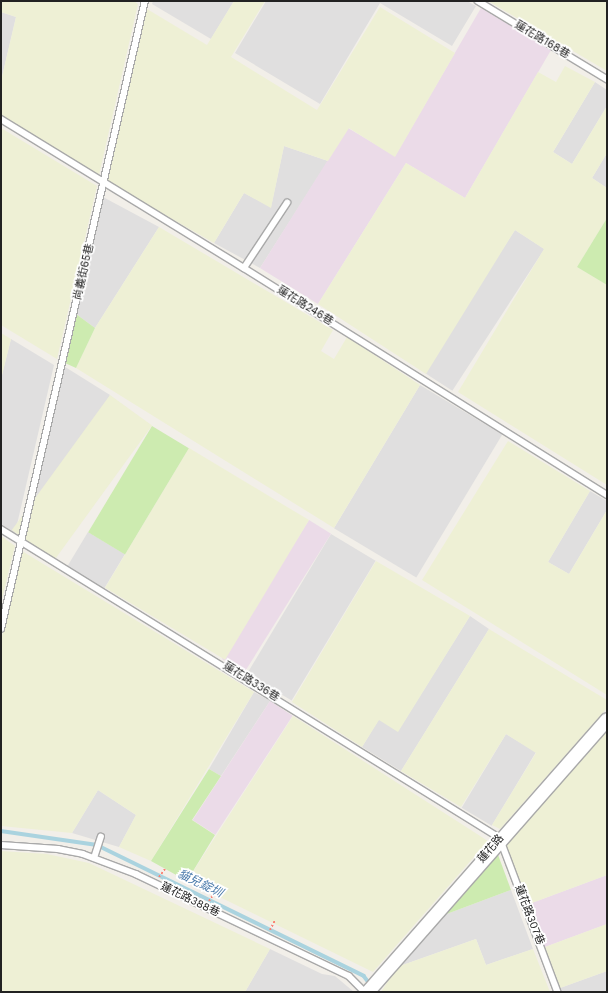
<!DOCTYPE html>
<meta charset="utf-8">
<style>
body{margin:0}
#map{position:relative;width:608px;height:993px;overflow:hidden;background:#f2efe9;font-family:"Work Sans","Noto Sans TC",sans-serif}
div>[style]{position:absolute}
.residential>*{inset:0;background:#e0dfdf;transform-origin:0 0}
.industrial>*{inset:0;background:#ebdbe8;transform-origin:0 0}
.farmland>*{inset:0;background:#eef0d5;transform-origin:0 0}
.grass>*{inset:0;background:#cdebb0;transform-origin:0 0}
.stream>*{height:3.5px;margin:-1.75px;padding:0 1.75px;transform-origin:1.75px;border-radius:1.75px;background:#aad3df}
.path>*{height:2px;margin-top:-1px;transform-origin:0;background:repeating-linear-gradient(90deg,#fa8072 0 2px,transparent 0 4px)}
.roads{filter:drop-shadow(1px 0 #a9a9a9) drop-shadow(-1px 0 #a9a9a9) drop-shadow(0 1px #a9a9a9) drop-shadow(0 -1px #a9a9a9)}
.service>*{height:5.5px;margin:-2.75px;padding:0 2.75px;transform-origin:2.75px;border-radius:2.75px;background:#fff}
.tertiary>*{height:13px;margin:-6.5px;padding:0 6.5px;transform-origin:6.5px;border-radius:6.5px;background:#fff}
span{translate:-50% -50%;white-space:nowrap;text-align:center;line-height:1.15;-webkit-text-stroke:3.5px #fff;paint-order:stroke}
.street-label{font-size:11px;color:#222}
.water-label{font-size:12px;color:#4a7aab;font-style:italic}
.frame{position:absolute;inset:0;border:2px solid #222;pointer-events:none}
</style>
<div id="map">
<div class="residential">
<i style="clip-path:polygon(153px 1px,234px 1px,211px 39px,152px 4px)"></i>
<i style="clip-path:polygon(266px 1px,467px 1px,476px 6px,452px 46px,380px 3px,320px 104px,235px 53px)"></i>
<i style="clip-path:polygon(1px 12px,16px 17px,1px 81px)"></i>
<i style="clip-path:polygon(595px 82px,607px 90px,607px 106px,572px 164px,553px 152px)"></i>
<i style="clip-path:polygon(284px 146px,328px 161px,260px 268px,214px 243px,244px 193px,271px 207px)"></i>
<i style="clip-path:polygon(607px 153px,607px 188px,592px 178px)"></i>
<i style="clip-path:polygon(103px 197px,159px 227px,95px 328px,76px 314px)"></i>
<i style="left:515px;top:230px;width:35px;height:169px;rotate:33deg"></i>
<i style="clip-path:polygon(11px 339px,54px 365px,15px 533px,1px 524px,1px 379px)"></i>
<i style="clip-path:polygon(62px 365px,110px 395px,27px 540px,21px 536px)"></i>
<i style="left:420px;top:385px;width:96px;height:167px;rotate:31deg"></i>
<i style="clip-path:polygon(590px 491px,607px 501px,607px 510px,569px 574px,548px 562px)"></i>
<i style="left:88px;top:532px;width:43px;height:40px;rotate:31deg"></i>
<i style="left:331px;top:534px;width:52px;height:163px;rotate:31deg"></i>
<i style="clip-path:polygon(470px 616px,489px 629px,401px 771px,362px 747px,379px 719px,398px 731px)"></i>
<i style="clip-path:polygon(254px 692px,270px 701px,221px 776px,209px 769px)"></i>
<i style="left:506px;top:734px;width:35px;height:86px;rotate:31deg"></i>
<i style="clip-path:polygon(98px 790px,136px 815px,119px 847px,72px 833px)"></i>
<i style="clip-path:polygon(511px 890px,533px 949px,486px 965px,476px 939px,397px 967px,444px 915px)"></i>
<i style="clip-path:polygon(270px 949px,322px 974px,335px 976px,354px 992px,245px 992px)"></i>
<i style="clip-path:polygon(607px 971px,607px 992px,562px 992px,560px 988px)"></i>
</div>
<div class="industrial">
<i style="clip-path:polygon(481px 8px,551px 50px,465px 198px,406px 163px,318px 304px,260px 268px,348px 128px,395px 156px)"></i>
<i style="left:309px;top:520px;width:26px;height:164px;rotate:32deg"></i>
<i style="left:270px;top:701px;width:27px;height:142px;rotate:33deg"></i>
<i style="clip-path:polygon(607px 875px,607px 924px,545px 947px,529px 904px)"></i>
</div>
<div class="farmland">
<i style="clip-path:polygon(1px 1px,134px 1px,138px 4px,99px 175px,1px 115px,1px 81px,16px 17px,1px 12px)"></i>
<i style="clip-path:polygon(234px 1px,265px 1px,231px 57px,317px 110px,380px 7px,455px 53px,395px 157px,349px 128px,328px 161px,284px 146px,271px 208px,244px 193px,214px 243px,106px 181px,147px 9px,207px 45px)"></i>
<i style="clip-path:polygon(488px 1px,607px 1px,607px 71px)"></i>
<i style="clip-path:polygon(565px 66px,595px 82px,553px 152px,572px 164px,607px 106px,607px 153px,592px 178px,607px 188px,607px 218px,577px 267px,607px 285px,607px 485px,458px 392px,544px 249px,515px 230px,426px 374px,318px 304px,406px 163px,465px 198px,538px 72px,556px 82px)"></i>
<i style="clip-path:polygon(1px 128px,97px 186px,57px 359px,1px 325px)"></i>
<i style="clip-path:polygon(159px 227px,333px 330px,321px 351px,334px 359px,347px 337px,420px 385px,334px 528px,76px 368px,95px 328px)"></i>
<i style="clip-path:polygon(1px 333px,11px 339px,1px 379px)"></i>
<i style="left:110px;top:395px;width:52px;height:167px;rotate:36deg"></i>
<i style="clip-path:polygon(508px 441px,590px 491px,548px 562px,569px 574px,607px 510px,607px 695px,422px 580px)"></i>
<i style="left:189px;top:448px;width:140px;height:163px;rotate:31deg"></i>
<i style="clip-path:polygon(1px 536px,15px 546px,1px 603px)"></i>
<i style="clip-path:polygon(22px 551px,254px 692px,151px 861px,119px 847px,136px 815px,98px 790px,72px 833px,1px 826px,1px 641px)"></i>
<i style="clip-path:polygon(376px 561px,470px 616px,398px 732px,379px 720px,362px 747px,292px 702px)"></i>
<i style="clip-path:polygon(489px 629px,607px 700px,607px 708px,500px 829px,492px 825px,536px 753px,506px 734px,461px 807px,401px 771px)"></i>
<i style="clip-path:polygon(293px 716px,488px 841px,373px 972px,187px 881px)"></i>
<i style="clip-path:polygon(607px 729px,607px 875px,529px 904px,505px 843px)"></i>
<i style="clip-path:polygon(1px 851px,47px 854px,89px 863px,270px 949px,245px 992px,1px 992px)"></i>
<i style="clip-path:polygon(607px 924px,607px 971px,560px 988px,545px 947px)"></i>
<i style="clip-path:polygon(476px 939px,486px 965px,533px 949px,550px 992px,381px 992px,397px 967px)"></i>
</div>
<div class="grass">
<i style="clip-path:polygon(607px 218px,607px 285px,577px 267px)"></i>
<i style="clip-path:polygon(76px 314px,95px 328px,76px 368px,65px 363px)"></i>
<i style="left:152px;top:426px;width:43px;height:124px;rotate:31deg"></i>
<i style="clip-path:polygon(209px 769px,221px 776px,192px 820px,215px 835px,187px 881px,151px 861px)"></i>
<i style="clip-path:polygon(497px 852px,511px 890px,444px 915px,445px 910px)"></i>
</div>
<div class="stream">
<i style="left:1px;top:831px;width:97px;rotate:8.3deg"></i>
<i style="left:97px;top:845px;width:297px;rotate:26.1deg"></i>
<i style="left:364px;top:976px;width:10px;rotate:53deg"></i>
</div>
<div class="path">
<i style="left:159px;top:877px;width:10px;rotate:-53deg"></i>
<i style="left:209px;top:901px;width:11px;rotate:-56deg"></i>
<i style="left:270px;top:930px;width:11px;rotate:-63deg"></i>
</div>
<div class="roads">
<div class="service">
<i style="left:478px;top:1px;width:151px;rotate:31.2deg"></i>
<i style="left:1px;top:119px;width:285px;rotate:31.5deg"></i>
<i style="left:244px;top:268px;width:428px;rotate:32deg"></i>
<i style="left:244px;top:268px;width:78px;rotate:-56.5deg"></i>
<i style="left:1px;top:529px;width:587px;rotate:31.77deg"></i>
<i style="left:500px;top:838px;width:165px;rotate:69.4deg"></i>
<i style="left:1px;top:629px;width:644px;rotate:-77.09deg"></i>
<i style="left:1px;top:845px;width:57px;rotate:4deg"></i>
<i style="left:58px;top:849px;width:25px;rotate:11deg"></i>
<i style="left:83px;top:854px;width:57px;rotate:20.7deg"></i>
<i style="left:136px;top:874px;width:236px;rotate:25.6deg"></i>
<i style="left:349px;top:976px;width:23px;rotate:45deg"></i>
<i style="left:94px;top:858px;width:22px;rotate:-72deg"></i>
</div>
<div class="tertiary">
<i style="left:367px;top:992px;width:363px;rotate:-48.7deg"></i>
</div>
</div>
<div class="street-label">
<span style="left:542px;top:40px;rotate:31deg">蓮花路168巷</span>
<span style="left:84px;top:272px;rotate:-77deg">尚義街65巷</span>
<span style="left:305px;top:306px;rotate:32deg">蓮花路246巷</span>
<span style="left:251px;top:682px;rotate:32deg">蓮花路336巷</span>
<span style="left:491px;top:849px;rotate:-49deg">蓮花路</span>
<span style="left:190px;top:900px;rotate:26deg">蓮花路388巷</span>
<span style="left:529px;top:915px;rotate:69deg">蓮花路307巷</span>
</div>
<div class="water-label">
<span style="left:200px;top:884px;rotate:26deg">貓兒錠圳</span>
</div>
<div class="frame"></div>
</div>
